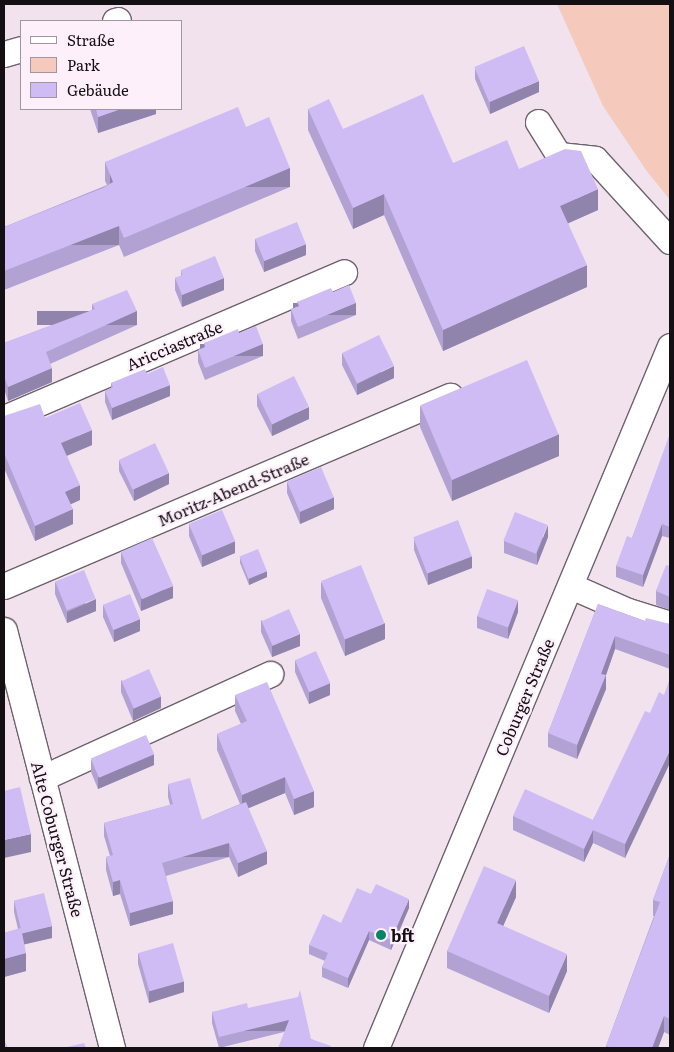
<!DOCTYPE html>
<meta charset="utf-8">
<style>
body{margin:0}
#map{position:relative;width:674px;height:1052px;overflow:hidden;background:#f1e2ee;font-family:Literata,serif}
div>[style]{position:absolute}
.green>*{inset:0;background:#f5cabc}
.roads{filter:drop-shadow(1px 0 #6e626c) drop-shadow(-1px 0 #6e626c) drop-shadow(0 1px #6e626c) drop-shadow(0 -1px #6e626c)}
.minor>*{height:25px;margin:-12.5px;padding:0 12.5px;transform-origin:12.5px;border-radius:12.5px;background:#fff}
.wall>*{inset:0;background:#b2a2d3}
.shaded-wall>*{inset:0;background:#9184ac;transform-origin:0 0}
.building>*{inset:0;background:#cfbcf5;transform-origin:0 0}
.dots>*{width:14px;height:14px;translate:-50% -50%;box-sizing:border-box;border:2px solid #fef0fb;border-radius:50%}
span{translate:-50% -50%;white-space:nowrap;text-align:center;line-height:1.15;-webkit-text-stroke:4.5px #fef0fb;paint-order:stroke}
.street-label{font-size:16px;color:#140f13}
.poi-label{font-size:16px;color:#140f13;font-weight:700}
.left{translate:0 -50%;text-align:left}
.frame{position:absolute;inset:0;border:5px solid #140f13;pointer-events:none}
.legend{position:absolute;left:20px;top:20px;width:162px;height:90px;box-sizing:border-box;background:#fef0fb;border:1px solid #a0969e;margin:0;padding:6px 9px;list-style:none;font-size:15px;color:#140f13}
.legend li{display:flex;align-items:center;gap:10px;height:25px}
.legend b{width:25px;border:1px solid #a0969e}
</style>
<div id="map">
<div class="green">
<i style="clip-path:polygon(557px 4px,670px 4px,670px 200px,646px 170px,603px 106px)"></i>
</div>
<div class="roads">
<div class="minor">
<i style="left:115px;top:21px;width:3px;rotate:-18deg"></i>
<i style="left:4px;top:54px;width:18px;rotate:-16deg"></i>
<i style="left:538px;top:122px;width:39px;rotate:58deg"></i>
<i style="left:559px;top:155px;width:36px;rotate:6deg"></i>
<i style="left:595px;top:159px;width:111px;rotate:47.6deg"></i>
<i style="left:4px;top:418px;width:370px;rotate:-23.2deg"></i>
<i style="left:4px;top:586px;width:485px;rotate:-23.1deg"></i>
<i style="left:571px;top:586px;width:62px;rotate:23.7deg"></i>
<i style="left:628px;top:611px;width:44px;rotate:17.2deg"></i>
<i style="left:4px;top:630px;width:432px;rotate:75.5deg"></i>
<i style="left:42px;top:778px;width:251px;rotate:-24.5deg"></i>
<i style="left:376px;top:1048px;width:761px;rotate:-67.28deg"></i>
</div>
</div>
<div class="wall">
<i style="clip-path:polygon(475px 68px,539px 92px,490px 114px,475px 79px)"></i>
<i style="clip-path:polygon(90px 109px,156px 109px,156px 114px,98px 133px)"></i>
<i style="clip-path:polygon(308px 109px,343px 129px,453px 163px,519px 169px,598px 210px,568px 223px,587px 287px,443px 351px,384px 215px,353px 229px,308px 130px)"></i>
<i style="clip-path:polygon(246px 127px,290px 187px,124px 257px,119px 245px,4px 290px,4px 227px,107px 185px,105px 181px,105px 162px)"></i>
<i style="clip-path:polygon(255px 239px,306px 255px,264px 272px,255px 251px)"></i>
<i style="clip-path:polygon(181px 270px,224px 290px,182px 307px,175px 290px,175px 278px,181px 276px)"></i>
<i style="clip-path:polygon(333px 292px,356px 315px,298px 339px,291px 321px,291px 309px,297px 306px,297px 302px)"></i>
<i style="clip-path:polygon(92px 304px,137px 325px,50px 364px,52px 382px,8px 401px,4px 389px,4px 343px,87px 312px,92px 310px)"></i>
<i style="clip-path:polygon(239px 333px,263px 356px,205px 380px,198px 362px,198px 350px,204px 348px,204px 343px)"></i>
<i style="clip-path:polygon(342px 353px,394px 378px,357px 395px,342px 365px)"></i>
<i style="clip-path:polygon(147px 374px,170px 396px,112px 420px,105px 402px,105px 391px,111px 388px,111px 383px)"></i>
<i style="clip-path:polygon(257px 394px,309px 419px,272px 436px,257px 406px)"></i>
<i style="clip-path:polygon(420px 406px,559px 456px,452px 501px,420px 427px)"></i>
<i style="clip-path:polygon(4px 416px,45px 418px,92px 445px,67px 456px,80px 500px,70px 504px,73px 524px,35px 541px,4px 468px)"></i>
<i style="clip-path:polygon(670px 436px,670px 538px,662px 536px,643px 587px,616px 577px,616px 566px,632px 538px)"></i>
<i style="clip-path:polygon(119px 460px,169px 484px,134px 501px,119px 471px)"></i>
<i style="clip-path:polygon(287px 482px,334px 509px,300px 524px,287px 493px)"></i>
<i style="clip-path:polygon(189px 524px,235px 553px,202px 567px,189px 536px)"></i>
<i style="clip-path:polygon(548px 537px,537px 565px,504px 553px,504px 541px)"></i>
<i style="clip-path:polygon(414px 538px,472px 568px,428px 585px,414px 550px)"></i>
<i style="clip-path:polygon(121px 551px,173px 598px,141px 611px,121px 563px)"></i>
<i style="clip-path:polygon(240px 557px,267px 577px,249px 585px,240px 563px)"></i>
<i style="clip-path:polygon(670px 566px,670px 610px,656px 605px,656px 591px)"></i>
<i style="clip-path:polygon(55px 582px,96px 611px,67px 623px,55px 594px)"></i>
<i style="clip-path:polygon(321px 582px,385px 639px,345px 656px,321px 598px)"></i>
<i style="clip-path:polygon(598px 604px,645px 621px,670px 624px,670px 669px,615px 649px,606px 675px,606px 689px,577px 759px,548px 747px,548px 733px)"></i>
<i style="clip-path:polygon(103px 605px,140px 631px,114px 642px,103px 617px)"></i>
<i style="clip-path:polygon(518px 612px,508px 639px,477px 628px,477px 616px)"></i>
<i style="clip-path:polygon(261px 620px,300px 646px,272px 657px,261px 632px)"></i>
<i style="clip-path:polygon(295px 660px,330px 695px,309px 704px,295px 672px)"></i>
<i style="clip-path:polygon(121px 680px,161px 708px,133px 721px,121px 692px)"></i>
<i style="clip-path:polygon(235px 695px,314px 807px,294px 815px,285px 793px,248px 808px,267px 864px,238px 877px,229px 857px,166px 876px,173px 914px,130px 926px,120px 894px,113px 896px,106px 870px,106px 857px,110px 856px,104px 836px,104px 823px,170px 805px,168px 797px,168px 784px,202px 820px,240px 804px,217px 750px,217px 734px,241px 724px,235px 711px)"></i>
<i style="clip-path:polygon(664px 695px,625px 858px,593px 843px,584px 862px,513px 830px,513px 816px,593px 820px,650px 713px)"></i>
<i style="clip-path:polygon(91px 760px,154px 765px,98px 789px,91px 772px)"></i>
<i style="clip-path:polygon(670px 854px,670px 1035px,664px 1032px,658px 1048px,606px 1048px,606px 1046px,654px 916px,653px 916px,653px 900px)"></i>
<i style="clip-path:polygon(371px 894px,409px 908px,391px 950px,369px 940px,348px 988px,322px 977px,322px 967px,325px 961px,309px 954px,309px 945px,341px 923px)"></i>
<i style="clip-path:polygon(516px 897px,503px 926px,567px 971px,549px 1013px,447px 968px,447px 951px)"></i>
<i style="clip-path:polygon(14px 901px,52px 938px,24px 944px,26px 971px,4px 977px,4px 933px,18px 929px,14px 912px)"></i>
<i style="clip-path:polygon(138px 953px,184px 992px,149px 1003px,138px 964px)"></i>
<i style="clip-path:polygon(248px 1008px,311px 1039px,331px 1048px,284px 1032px,219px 1048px,212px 1023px,212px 1012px)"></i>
</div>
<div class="shaded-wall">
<i style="left:4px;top:27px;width:1px;height:12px"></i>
<i style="clip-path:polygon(539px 81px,539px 92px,490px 114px,490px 102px)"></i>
<i style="clip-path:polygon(121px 109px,156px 109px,156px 114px,98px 133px,98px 117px)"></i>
<i style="left:290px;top:168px;width:19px;height:180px;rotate:90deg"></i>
<i style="clip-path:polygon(598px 189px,598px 210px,560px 227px,560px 206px)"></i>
<i style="clip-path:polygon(384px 194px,384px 215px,353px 229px,353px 208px)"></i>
<i style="left:119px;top:226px;width:19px;height:123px;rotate:90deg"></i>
<i style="clip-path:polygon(306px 244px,306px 255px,264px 272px,264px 261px)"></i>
<i style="clip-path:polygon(587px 265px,587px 287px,443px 351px,443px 330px)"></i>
<i style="clip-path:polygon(224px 278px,224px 290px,182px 307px,182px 295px)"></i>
<i style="left:356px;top:303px;width:12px;height:63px;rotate:90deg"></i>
<i style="left:137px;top:311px;width:14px;height:100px;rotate:90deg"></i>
<i style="left:263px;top:344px;width:12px;height:63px;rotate:90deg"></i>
<i style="clip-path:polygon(394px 366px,394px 378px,357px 395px,357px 384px)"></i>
<i style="clip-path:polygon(52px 368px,52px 382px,8px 401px,8px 387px)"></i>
<i style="clip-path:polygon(170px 385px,170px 396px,112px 420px,112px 408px)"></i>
<i style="clip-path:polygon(309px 407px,309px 419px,272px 436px,272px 424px)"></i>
<i style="clip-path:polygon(92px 430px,92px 445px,61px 458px,61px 443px)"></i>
<i style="clip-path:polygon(559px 434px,559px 456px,452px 501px,452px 480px)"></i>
<i style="clip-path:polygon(169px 473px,169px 484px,134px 501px,134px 489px)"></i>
<i style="clip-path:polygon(80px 485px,80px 500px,65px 507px,65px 492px)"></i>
<i style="clip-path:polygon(334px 497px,334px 509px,300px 524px,300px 512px)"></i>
<i style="clip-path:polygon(73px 509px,73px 524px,35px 541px,35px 526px)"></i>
<i style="clip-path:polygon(662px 524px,662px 536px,643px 587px,643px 575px)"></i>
<i style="clip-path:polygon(548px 525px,548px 537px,537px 565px,537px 553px)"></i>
<i style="clip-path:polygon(235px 541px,235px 553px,202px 567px,202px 555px)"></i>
<i style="clip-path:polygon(472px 556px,472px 568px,428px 585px,428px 573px)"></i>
<i style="clip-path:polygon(267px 571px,267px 577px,249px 585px,249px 579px)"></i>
<i style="clip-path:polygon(173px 586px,173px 598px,141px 611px,141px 599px)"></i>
<i style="clip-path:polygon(96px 599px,96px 611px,67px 623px,67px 612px)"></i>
<i style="clip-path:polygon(518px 600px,518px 612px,508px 639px,508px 627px)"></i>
<i style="clip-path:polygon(140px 619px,140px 631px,114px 642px,114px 630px)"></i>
<i style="clip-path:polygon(385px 623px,385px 639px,345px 656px,345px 639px)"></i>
<i style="clip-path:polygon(300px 634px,300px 646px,272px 657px,272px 646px)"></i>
<i style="clip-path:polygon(615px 636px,615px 649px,606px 675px,606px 689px,577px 759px,577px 745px,601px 674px)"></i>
<i style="clip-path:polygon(330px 683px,330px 695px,309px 704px,309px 692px)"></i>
<i style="clip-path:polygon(161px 696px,161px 708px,133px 721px,133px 709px)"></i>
<i style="left:4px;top:738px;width:1px;height:18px"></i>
<i style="clip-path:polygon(670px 750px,670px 763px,625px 858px,625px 844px)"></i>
<i style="clip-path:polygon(154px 754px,154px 765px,98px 789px,98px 777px)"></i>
<i style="clip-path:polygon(285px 777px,285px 793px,242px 811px,242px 795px)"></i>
<i style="clip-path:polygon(314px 791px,314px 807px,294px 815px,294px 799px)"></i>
<i style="clip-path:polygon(593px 830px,593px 843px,584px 862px,584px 849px)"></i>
<i style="clip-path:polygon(31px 834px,31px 852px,4px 858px,4px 840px)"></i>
<i style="left:229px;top:843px;width:14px;height:70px;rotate:90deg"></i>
<i style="clip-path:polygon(267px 851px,267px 864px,238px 877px,238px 863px)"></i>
<i style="clip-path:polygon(120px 880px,120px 894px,113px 896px,113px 882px)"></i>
<i style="clip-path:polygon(516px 880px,516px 897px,497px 940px,497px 923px)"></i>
<i style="clip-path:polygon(409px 899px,409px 908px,391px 950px,391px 940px)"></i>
<i style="clip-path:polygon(173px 901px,173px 914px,130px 926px,130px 913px)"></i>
<i style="clip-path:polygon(52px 926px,52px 938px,22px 945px,22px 933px)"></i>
<i style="clip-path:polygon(369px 931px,369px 940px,348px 988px,348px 978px)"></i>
<i style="clip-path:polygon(26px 953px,26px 971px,4px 977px,4px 959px)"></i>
<i style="clip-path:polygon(567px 954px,567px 971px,549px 1013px,549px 996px)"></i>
<i style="clip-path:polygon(184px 981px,184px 992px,149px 1003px,149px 991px)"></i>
<i style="clip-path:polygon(664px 1016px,664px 1032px,658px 1048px,652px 1048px)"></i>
<i style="left:289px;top:1020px;width:11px;height:72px;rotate:90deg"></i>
</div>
<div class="building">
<i style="left:524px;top:46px;width:38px;height:54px;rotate:67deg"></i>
<i style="clip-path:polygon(423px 94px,453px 163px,507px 140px,519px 169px,565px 149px,581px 151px,598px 189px,560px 206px,587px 265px,443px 330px,384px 194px,353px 208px,308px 109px,329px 99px,343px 129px)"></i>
<i style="clip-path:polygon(238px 107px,246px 127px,269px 117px,290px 168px,124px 238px,119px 226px,4px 271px,4px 227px,103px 188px,113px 182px,105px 162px)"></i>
<i style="clip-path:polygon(96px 109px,121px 109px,98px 117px)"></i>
<i style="left:297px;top:222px;width:24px;height:45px;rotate:68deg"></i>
<i style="clip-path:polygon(215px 256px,224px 278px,182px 295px,175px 278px,182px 275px,181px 270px)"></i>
<i style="clip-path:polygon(349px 285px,356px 303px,298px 327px,291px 309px,299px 306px,297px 302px,331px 288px,333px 292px)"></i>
<i style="clip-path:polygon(127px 290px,137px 311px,46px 352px,52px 368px,8px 387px,4px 376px,4px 343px,87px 312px,95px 309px,92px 304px)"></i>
<i style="clip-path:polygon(256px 326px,263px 344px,205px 368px,198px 350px,205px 347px,204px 343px,238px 329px,239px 333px)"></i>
<i style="left:379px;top:335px;width:34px;height:41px;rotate:64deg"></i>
<i style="left:527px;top:360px;width:81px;height:116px;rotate:67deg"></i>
<i style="clip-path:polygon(163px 367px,170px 385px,112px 408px,105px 391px,113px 387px,111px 383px,145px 369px,147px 374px)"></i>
<i style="left:294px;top:376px;width:34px;height:41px;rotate:64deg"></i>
<i style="clip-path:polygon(80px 403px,92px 430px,61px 443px,80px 485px,65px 492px,73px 509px,35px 526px,4px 453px,4px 416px,40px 404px,45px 418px)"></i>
<i style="clip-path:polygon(669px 436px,670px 436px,670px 527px,662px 524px,643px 575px,616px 566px,627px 536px,632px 538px)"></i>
<i style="left:155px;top:443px;width:33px;height:40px;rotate:65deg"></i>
<i style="left:321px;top:467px;width:33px;height:37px;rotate:67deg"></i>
<i style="left:222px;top:510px;width:34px;height:36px;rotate:67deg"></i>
<i style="left:515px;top:512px;width:35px;height:31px;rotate:22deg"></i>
<i style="left:458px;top:520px;width:39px;height:48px;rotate:69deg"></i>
<i style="left:152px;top:538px;width:52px;height:34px;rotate:66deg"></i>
<i style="left:258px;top:549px;width:24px;height:20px;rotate:68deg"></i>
<i style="left:361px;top:565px;width:63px;height:43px;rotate:68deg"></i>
<i style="clip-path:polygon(666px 565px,670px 566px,670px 597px,656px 591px)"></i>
<i style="left:84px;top:570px;width:31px;height:31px;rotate:68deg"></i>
<i style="left:487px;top:589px;width:33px;height:29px;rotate:20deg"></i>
<i style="left:130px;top:594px;width:27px;height:29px;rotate:68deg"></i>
<i style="clip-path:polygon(598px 604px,645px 621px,646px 618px,670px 624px,670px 655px,615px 636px,601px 674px,606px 675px,577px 745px,548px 733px)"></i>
<i style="left:289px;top:609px;width:27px;height:30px;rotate:66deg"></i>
<i style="left:316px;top:651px;width:35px;height:23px;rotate:66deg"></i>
<i style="left:149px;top:669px;width:30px;height:30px;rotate:66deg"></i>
<i style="clip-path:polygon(670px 678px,670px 750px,625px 844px,593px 830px,584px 849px,513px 816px,525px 789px,593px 820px,645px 711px,650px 713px,659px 692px,664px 695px)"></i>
<i style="clip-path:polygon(267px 682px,314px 791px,294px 799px,285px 777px,242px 795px,217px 734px,247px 721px,235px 695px)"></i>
<i style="left:146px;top:735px;width:21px;height:60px;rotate:67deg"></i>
<i style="clip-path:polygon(190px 778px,202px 820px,246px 802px,267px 851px,238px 863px,229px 843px,162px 863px,173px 901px,130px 913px,120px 880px,113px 882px,106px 857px,113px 855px,104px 823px,173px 804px,168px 784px)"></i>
<i style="clip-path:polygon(20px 787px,31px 834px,4px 840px,4px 791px)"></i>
<i style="clip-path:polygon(670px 854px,670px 1019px,664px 1016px,652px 1048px,612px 1048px,606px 1046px,660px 902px,653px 900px)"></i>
<i style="clip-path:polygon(484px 866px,516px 880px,497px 923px,567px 954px,549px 996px,447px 951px)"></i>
<i style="clip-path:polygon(376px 884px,409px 899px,391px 940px,369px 931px,348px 978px,322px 967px,328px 953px,309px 945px,323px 914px,341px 923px,357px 888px,371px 894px)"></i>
<i style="left:44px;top:893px;width:34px;height:31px;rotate:76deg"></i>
<i style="clip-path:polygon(21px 928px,26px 953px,4px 959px,4px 933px)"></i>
<i style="left:173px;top:943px;width:40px;height:36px;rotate:74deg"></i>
<i style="clip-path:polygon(300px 990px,311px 1039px,331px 1046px,330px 1048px,278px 1048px,289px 1020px,219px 1037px,212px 1012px,247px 1003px,248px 1008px,298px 997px)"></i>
<i style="clip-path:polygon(4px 1039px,8px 1048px,4px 1048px)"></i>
<i style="clip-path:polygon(84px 1043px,86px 1048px,63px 1048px)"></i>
</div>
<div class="dots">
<i style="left:381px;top:935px;background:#058466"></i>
</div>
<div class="street-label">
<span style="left:174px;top:345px;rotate:-23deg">Aricciastraße</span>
<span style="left:233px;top:489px;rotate:-23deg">Moritz-Abend-Straße</span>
<span style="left:524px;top:697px;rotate:-67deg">Coburger Straße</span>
<span style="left:58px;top:839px;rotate:75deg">Alte Coburger Straße</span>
</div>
<div class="poi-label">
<span class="left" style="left:391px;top:935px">bft</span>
</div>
<div class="frame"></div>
<ul class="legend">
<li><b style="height:6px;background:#fff"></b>Straße</li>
<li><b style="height:14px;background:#f5cabc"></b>Park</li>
<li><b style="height:14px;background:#cfbcf5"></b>Gebäude</li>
</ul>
</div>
